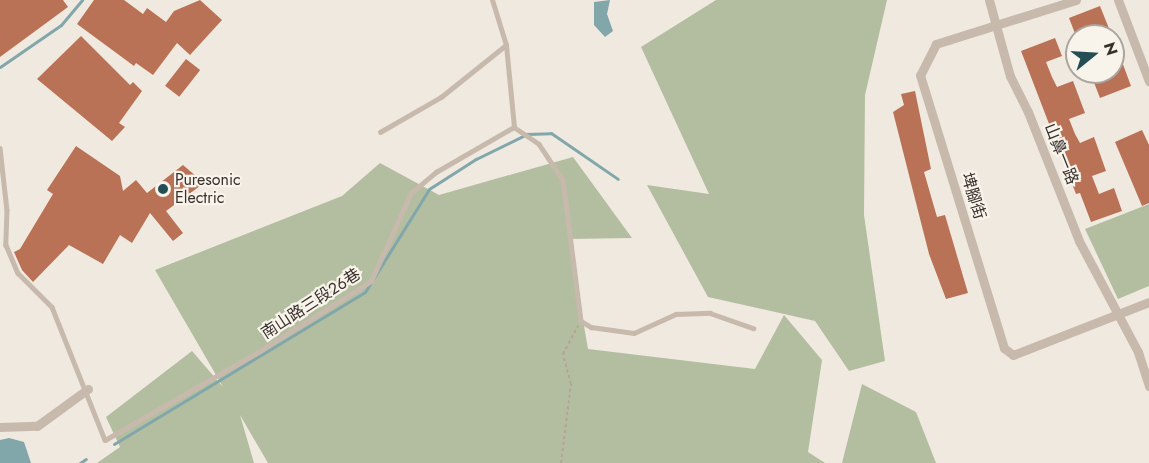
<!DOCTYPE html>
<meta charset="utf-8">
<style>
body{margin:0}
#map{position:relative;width:1149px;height:463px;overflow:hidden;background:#f0e9df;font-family:Jost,"Noto Sans TC",sans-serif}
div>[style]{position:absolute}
.green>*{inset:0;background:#b3bea1}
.water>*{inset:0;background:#81a7aa}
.stream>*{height:3px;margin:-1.5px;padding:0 1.5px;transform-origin:1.5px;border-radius:1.5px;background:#81a7aa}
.building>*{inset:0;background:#b97255;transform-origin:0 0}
.path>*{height:2px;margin-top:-1px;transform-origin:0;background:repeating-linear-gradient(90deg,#b3a497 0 3px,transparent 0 6px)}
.lane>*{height:4.5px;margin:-2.25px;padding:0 2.25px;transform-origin:2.25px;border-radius:2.25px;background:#c7baac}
.street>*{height:9px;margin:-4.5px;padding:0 4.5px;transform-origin:4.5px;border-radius:4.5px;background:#c7baac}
.dots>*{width:16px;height:16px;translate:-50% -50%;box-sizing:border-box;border:3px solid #f8f3eb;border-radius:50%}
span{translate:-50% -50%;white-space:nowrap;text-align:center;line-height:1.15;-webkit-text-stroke:4.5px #f8f3eb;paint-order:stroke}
.street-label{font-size:16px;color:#362f2a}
.poi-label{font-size:16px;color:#362f2a}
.left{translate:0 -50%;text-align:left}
.north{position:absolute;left:1065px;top:24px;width:60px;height:60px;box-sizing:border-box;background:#f8f3eb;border:2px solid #aaa59e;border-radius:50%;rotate:72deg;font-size:16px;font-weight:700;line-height:24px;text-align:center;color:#362f2a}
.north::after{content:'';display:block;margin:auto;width:21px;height:27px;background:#244e54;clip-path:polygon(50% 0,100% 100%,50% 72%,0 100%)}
</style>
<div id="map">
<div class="green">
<i style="clip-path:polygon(716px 0,887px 0,865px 95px,864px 215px,885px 361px,849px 371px,815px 321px,708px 297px,647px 185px,709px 194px,641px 47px)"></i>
<i style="clip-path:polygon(573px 157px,632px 238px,569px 239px,588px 349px,755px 369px,784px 315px,822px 360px,808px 452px,825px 463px,268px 463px,240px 415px,254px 463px,97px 463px,120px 447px,106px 417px,192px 351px,223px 387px,155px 270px,342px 196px,380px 163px,439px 195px)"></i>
<i style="clip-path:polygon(1149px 204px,1149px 286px,1118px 299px,1085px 229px)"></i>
<i style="clip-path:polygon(862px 384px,916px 412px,936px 463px,842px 463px)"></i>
</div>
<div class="water">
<i style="clip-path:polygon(610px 0,607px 14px,613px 31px,605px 37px,594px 25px,594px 2px)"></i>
<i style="clip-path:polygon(9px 438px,24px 442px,31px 463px,0 463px,0 440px)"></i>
</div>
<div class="stream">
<i style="left:0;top:67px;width:74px;rotate:-34.5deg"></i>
<i style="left:61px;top:25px;width:33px;rotate:-50deg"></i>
<i style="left:114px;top:444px;width:293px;rotate:-31.2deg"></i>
<i style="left:365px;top:292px;width:121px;rotate:-58.1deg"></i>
<i style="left:429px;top:189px;width:56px;rotate:-32.6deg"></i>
<i style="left:476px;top:159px;width:57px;rotate:-26.1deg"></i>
<i style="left:527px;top:134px;width:24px;rotate:-2deg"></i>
<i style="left:551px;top:133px;width:81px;rotate:34.5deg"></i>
<i style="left:80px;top:463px;width:7px;rotate:-34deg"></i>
</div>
<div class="building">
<i style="clip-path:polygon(0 0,63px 0,68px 7px,0 57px)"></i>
<i style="clip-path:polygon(94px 0,124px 0,143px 14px,147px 8px,166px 22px,174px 11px,200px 0,222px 20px,190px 55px,177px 43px,153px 75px,136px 63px,134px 66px,77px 24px)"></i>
<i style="clip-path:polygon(1100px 6px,1112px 36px,1076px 36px,1069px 18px)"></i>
<i style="clip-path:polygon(81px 36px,130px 85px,133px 82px,142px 91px,119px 123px,125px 127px,112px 141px,37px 79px)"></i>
<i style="clip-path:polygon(1055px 38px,1062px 56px,1046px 62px,1052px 77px,1057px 87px,1073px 81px,1085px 113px,1069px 119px,1075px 134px,1080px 143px,1094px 137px,1106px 171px,1092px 176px,1099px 194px,1114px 188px,1122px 211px,1091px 222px,1080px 193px,1076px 194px,1021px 51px)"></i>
<i style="clip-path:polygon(1114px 40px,1131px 86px,1100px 98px,1090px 72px,1113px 72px)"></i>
<i style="left:186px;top:59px;width:18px;height:34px;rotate:38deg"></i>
<i style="clip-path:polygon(915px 91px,931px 169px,924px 172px,937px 217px,945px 215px,968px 293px,946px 299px,929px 254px,893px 112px,904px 105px,901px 94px)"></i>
<i style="clip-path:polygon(1142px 130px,1149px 145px,1149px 203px,1142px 206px,1115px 142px)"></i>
<i style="clip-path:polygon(76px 146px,120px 176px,123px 191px,136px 180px,147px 193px,183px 165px,204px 183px,166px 211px,183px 233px,173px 241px,150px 213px,132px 243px,120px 235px,103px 264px,69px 245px,33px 282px,22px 270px,14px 252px,20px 249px,53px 194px,47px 190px)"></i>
</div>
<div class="path">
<i style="left:561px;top:463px;width:80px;rotate:-82.8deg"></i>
<i style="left:571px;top:384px;width:31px;rotate:-105deg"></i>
<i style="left:563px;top:354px;width:32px;rotate:-62deg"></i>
</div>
<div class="lane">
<i style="left:514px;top:127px;width:30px;rotate:34deg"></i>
<i style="left:539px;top:144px;width:43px;rotate:56.3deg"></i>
<i style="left:563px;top:180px;width:142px;rotate:82.7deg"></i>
<i style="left:581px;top:321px;width:12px;rotate:31deg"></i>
<i style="left:591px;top:327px;width:43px;rotate:7.9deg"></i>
<i style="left:634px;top:333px;width:46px;rotate:-24.3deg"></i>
<i style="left:676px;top:314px;width:34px;rotate:-2deg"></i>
<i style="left:710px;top:313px;width:46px;rotate:19.2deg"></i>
<i style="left:380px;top:132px;width:70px;rotate:-29.8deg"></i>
<i style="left:441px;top:97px;width:83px;rotate:-38.7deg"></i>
<i style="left:0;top:148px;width:62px;rotate:83.6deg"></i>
<i style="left:7px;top:210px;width:35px;rotate:92deg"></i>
<i style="left:6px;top:245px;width:30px;rotate:67deg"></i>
<i style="left:18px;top:273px;width:48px;rotate:45deg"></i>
<i style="left:52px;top:307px;width:143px;rotate:68.3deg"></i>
<i style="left:105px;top:440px;width:179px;rotate:-29.9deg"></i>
<i style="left:260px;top:351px;width:131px;rotate:-32.2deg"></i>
<i style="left:371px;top:281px;width:97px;rotate:-65.6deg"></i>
<i style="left:411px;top:193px;width:33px;rotate:-40deg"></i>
<i style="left:436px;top:172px;width:90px;rotate:-30deg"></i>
<i style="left:514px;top:127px;width:82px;rotate:-95.6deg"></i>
<i style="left:506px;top:45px;width:47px;rotate:-107.3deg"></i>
</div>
<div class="street">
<i style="left:989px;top:0;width:79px;rotate:74.6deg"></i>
<i style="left:1010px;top:76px;width:40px;rotate:63.4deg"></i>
<i style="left:1028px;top:112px;width:139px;rotate:68.4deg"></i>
<i style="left:1079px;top:241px;width:126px;rotate:62deg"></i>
<i style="left:1138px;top:352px;width:36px;rotate:72deg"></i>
<i style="left:1076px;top:0;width:147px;rotate:162.6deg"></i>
<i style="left:936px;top:44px;width:35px;rotate:117deg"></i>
<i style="left:920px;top:75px;width:286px;rotate:72.9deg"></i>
<i style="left:1004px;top:348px;width:11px;rotate:38deg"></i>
<i style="left:1013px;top:355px;width:146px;rotate:-21.3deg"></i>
<i style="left:1118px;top:0;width:87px;rotate:69.1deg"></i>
<i style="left:0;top:427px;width:37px;rotate:-2deg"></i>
<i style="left:37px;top:426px;width:63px;rotate:-36deg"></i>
</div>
<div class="dots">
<i style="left:163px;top:189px;background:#244e54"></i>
</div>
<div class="street-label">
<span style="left:1061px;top:154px;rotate:68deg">山鼻一路</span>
<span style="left:973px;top:196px;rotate:73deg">埤腳街</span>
<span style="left:311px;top:304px;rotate:-33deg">南山路三段26巷</span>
</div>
<div class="poi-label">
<span class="left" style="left:175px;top:189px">Puresonic<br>Electric</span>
</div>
<div class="north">N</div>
</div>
